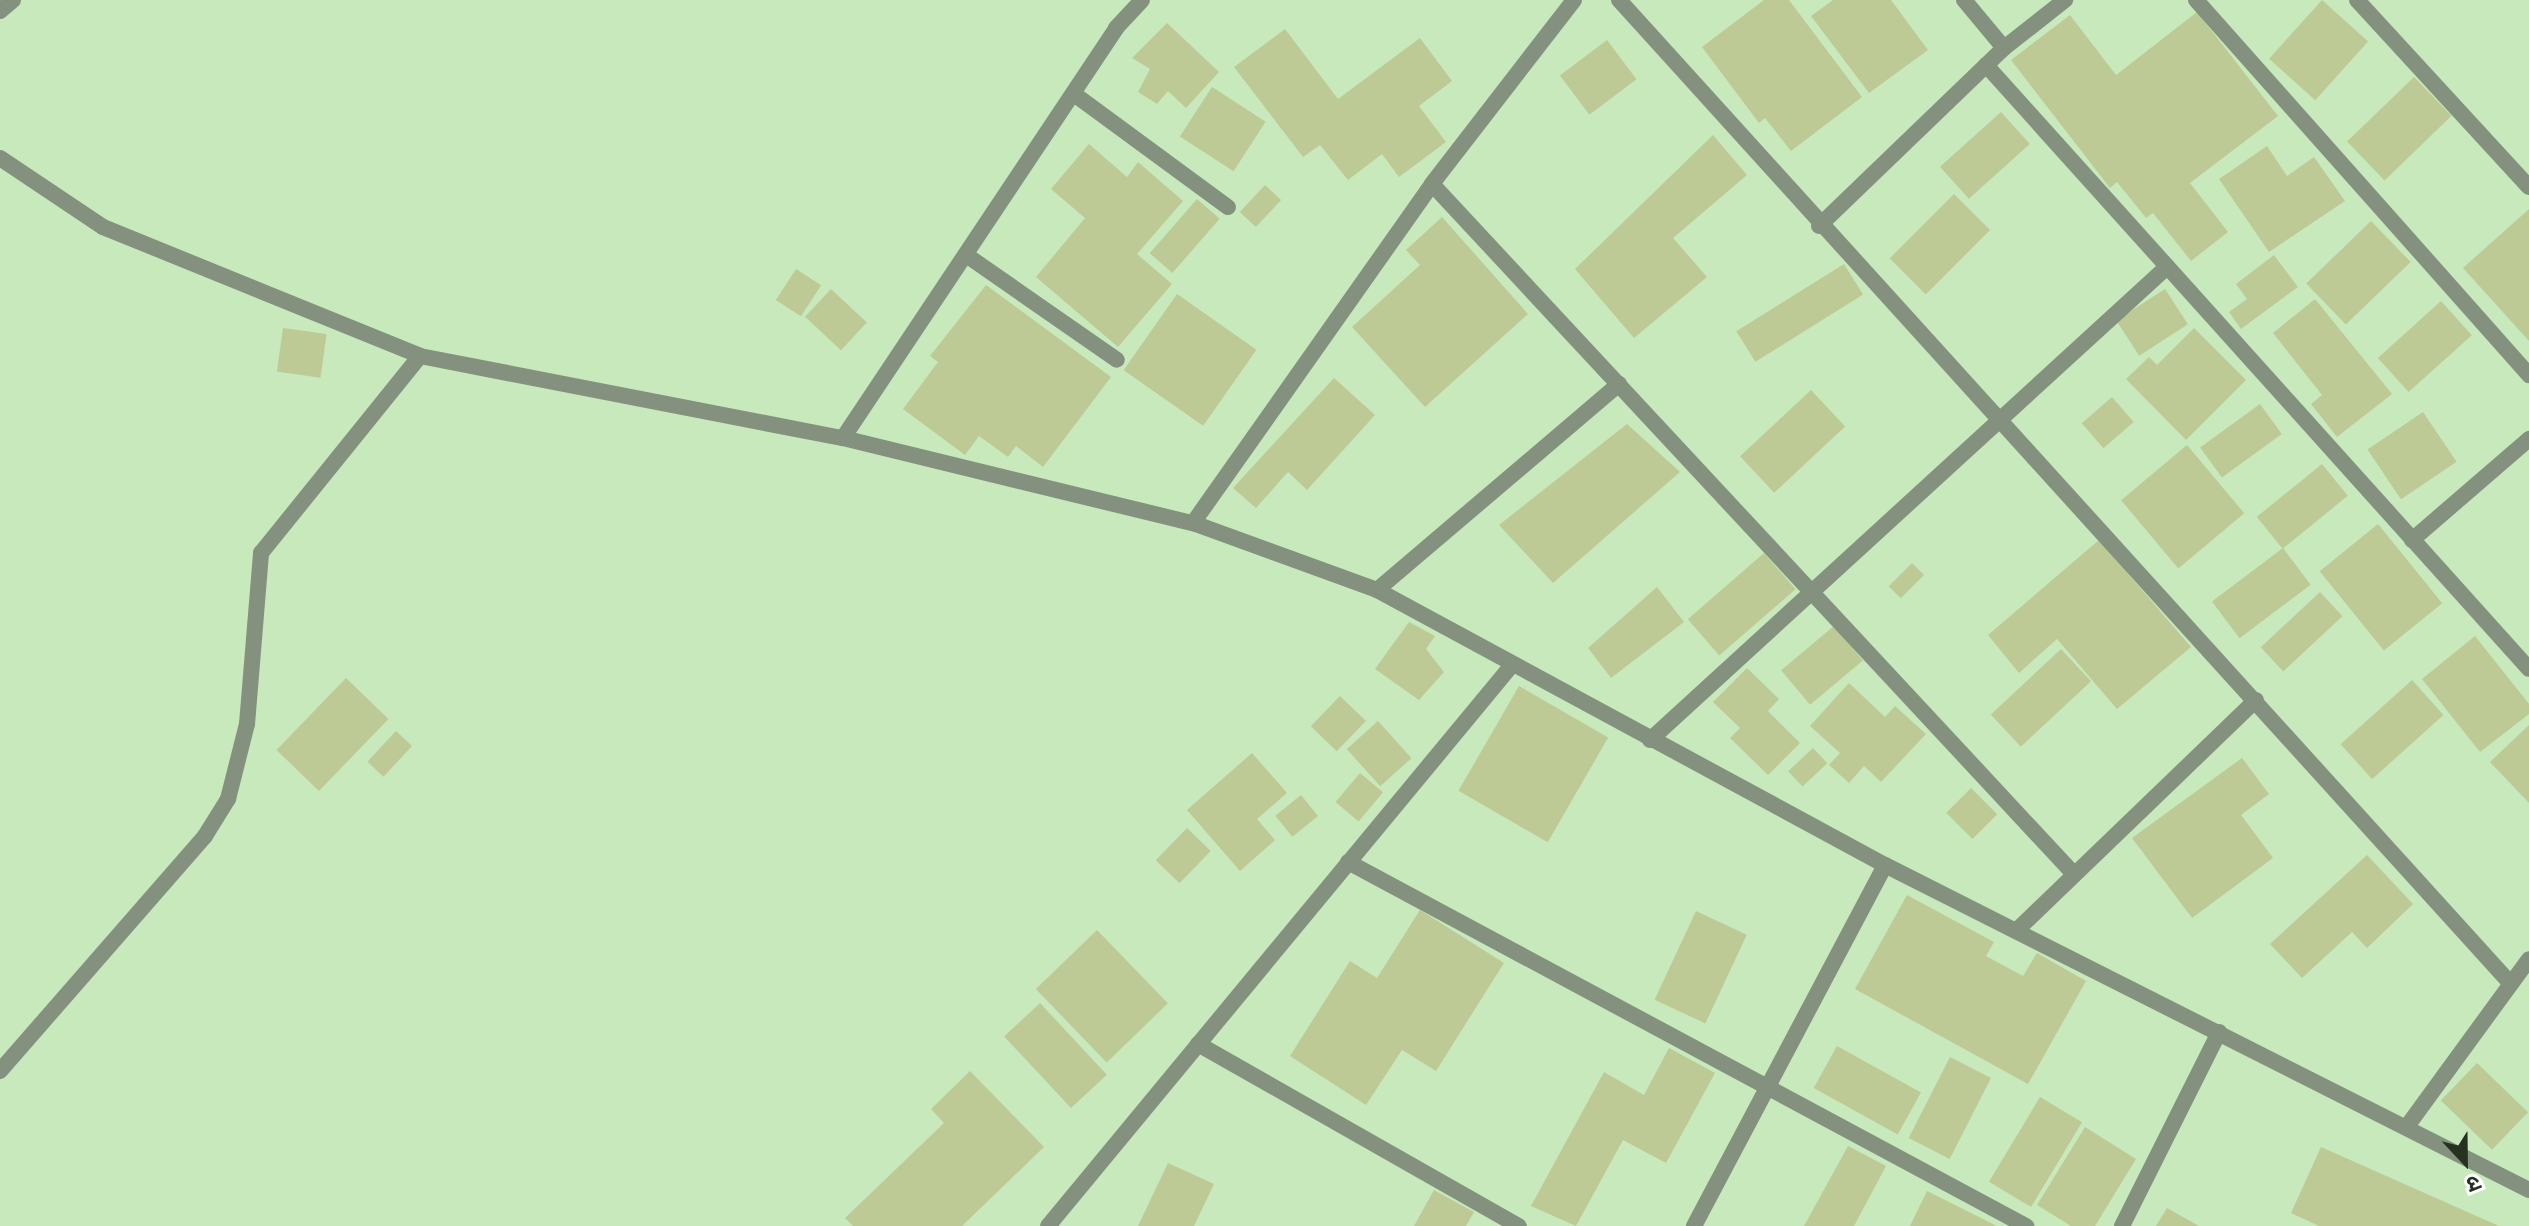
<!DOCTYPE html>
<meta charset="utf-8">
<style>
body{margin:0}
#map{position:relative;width:2529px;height:1226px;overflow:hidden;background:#c7e9bb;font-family:Lora,"Noto Sans Devanagari",serif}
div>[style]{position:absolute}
.building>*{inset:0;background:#beca95;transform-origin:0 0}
.lane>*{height:16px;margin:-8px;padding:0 8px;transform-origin:8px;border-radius:8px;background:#83917e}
.street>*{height:16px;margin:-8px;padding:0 8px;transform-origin:8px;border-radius:8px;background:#83917e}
span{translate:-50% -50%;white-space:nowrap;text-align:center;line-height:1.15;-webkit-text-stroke:6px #fefefe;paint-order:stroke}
.north{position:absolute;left:2425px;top:1122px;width:80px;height:80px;-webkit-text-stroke:6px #fefefe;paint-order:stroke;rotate:158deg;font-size:22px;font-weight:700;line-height:32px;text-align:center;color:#253220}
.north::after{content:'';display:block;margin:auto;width:28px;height:36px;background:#253220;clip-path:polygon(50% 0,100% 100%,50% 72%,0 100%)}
</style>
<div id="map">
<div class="building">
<i style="clip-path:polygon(1764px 0,1789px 0,1862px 97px,1791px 151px,1765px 118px,1759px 123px,1702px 47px)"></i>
<i style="clip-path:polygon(1833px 0,1891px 0,1928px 50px,1869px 93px,1811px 16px)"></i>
<i style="left:2322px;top:0;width:62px;height:79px;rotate:42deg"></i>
<i style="clip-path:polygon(2197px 12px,2278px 116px,2190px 183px,2228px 232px,2191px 261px,2153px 213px,2146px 218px,2117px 182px,2110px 188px,2011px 60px,2070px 15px,2116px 75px)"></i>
<i style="clip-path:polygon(1167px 23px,1219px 72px,1186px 108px,1168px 91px,1157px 104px,1138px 92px,1150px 69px,1132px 58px)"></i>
<i style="clip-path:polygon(1285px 29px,1338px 99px,1420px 38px,1452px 81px,1419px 106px,1446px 142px,1399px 177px,1382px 154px,1348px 180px,1320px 145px,1303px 157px,1234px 67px)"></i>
<i style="left:1607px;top:40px;width:49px;height:59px;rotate:53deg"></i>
<i style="left:2414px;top:77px;width:54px;height:93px;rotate:46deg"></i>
<i style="left:1212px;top:87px;width:64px;height:59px;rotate:33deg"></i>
<i style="left:2001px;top:112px;width:43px;height:82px;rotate:48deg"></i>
<i style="clip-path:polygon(1713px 135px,1747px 175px,1673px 238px,1707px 277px,1634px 338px,1575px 269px)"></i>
<i style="clip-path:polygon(1089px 144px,1127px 177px,1138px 162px,1183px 201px,1137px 254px,1172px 284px,1118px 347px,1036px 277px,1085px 218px,1051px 189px)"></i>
<i style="clip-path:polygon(2267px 146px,2287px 176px,2314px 157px,2345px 201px,2269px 252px,2219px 179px)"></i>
<i style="left:1265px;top:185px;width:22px;height:37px;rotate:43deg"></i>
<i style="left:1954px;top:194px;width:51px;height:91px;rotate:45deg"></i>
<i style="left:1197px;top:199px;width:30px;height:72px;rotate:41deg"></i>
<i style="clip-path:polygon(2529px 209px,2529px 341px,2463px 268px)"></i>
<i style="clip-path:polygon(1442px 217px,1528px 314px,1425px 407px,1352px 327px,1420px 265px,1406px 250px)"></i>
<i style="left:2371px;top:221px;width:57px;height:90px;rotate:46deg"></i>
<i style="clip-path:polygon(2274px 255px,2298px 287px,2241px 329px,2229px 312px,2247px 299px,2236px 284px)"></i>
<i style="left:1844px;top:264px;width:36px;height:127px;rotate:58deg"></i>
<i style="left:796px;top:269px;width:30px;height:37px;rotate:33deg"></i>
<i style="clip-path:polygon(986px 285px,1111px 377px,1043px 467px,1016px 446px,1008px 457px,979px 436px,965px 455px,903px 409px,938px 362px,930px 356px)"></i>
<i style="left:831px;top:289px;width:49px;height:38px;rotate:43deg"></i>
<i style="left:2165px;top:289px;width:42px;height:58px;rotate:57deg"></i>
<i style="left:1177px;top:294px;width:97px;height:93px;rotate:35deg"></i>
<i style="clip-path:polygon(2315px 299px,2392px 394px,2337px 437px,2311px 404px,2322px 395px,2273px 333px)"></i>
<i style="left:2441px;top:301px;width:46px;height:85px;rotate:48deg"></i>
<i style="left:283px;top:328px;width:44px;height:44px;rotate:8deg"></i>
<i style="clip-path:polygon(2194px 328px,2246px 380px,2186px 440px,2126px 379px,2149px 357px,2157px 365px)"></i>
<i style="clip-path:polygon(1334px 378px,1375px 415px,1307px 490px,1288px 472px,1256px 508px,1233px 488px)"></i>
<i style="left:1811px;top:390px;width:50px;height:97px;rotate:47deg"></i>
<i style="left:2112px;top:397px;width:33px;height:40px;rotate:49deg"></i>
<i style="left:2260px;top:404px;width:37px;height:74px;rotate:54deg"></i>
<i style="left:2423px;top:412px;width:60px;height:67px;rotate:56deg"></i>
<i style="clip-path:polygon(1627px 424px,1680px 472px,1553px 583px,1499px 525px)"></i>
<i style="left:2187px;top:445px;width:89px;height:86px;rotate:50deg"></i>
<i style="left:2322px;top:464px;width:41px;height:84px;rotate:51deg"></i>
<i style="left:2378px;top:524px;width:102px;height:75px;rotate:51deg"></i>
<i style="clip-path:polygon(2099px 540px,2191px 647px,2117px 709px,2057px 639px,2019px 673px,1988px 635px)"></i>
<i style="left:2283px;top:548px;width:46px;height:89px;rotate:53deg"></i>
<i style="left:1764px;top:553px;width:48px;height:101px;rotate:49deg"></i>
<i style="left:1912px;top:563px;width:17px;height:33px;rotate:45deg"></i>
<i style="clip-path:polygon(1657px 587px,1684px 622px,1611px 678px,1588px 648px)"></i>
<i style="left:2320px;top:592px;width:33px;height:81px;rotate:47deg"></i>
<i style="clip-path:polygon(1409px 622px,1435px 636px,1426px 649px,1444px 672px,1419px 700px,1375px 669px)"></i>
<i style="left:1834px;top:626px;width:45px;height:69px;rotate:50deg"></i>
<i style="clip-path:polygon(2475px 636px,2529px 704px,2529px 714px,2480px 752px,2422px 679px)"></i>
<i style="left:2061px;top:649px;width:44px;height:96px;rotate:47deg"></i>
<i style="clip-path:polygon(1747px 668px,1779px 699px,1768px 711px,1800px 743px,1768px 775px,1730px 738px,1740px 728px,1713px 702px)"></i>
<i style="left:346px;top:678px;width:59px;height:100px;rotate:44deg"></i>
<i style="left:2412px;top:680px;width:47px;height:96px;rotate:48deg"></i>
<i style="clip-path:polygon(1849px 683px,1885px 717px,1895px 706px,1926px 734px,1881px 782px,1864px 766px,1849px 783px,1829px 765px,1840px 753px,1810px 726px)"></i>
<i style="left:1519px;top:686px;width:103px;height:121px;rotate:30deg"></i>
<i style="left:1340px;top:696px;width:36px;height:42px;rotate:44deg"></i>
<i style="left:1378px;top:721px;width:50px;height:42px;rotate:48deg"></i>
<i style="clip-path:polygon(2529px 725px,2529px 803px,2490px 762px)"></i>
<i style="left:396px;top:731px;width:22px;height:42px;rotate:43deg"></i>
<i style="left:1813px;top:748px;width:21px;height:34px;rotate:47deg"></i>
<i style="clip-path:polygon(1252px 753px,1287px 793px,1257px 819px,1275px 840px,1240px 871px,1187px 810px)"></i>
<i style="clip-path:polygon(2242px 758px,2269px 794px,2241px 815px,2273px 858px,2192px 918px,2132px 838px)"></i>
<i style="left:1360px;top:773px;width:30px;height:38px;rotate:40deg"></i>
<i style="left:1971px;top:788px;width:37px;height:35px;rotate:45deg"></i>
<i style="left:1301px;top:795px;width:27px;height:33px;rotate:51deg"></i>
<i style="left:1187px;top:828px;width:33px;height:45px;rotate:44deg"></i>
<i style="clip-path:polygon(2367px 855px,2413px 904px,2367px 948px,2352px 932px,2302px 978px,2270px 944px)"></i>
<i style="clip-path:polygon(1907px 895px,1994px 942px,1986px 956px,2023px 976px,2037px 953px,2086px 981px,2028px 1084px,1855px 989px)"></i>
<i style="clip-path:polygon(1420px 910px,1504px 963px,1436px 1071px,1402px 1050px,1366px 1105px,1290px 1056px,1350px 961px,1377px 978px)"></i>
<i style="left:1696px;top:911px;width:56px;height:98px;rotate:25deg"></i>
<i style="left:1097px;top:930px;width:102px;height:85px;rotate:46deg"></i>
<i style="left:1040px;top:1003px;width:98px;height:49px;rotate:47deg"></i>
<i style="left:1837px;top:1046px;width:96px;height:48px;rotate:29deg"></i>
<i style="clip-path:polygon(1669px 1048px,1715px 1073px,1666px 1163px,1623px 1140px,1576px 1226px,1531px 1206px,1604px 1072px,1644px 1095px)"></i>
<i style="left:1950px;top:1057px;width:46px;height:91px;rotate:27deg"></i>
<i style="left:2477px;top:1063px;width:71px;height:52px;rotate:44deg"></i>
<i style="clip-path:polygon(970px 1071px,1044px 1147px,962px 1226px,853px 1226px,845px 1218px,944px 1123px,931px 1109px)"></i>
<i style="left:2040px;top:1097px;width:49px;height:99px;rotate:31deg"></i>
<i style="clip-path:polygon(2085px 1127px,2136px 1159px,2095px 1226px,2071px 1226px,2037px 1205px)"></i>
<i style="clip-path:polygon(1848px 1146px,1886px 1166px,1854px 1226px,1804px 1226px)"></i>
<i style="clip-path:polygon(2321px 1147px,2499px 1226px,2319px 1226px,2291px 1213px)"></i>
<i style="clip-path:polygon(1168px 1163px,1214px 1184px,1194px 1226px,1138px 1226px)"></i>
<i style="clip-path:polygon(1434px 1190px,1474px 1212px,1466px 1226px,1414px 1226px)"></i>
<i style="clip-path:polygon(1927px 1191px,1997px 1226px,1910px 1226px)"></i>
<i style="clip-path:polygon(2167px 1208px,2199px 1226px,2156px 1226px)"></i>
</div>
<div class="lane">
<i style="left:0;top:11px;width:17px;rotate:-40deg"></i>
<i style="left:0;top:1071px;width:312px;rotate:-48.9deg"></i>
<i style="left:205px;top:836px;width:44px;rotate:-58.1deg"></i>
<i style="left:228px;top:799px;width:77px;rotate:-75.8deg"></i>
<i style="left:247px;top:724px;width:172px;rotate:-85.3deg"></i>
<i style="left:261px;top:553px;width:253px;rotate:-51.1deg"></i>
</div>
<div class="street">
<i style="left:1574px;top:0;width:232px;rotate:127.7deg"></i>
<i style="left:1432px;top:184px;width:940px;rotate:47.07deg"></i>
<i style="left:1619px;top:0;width:1328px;rotate:47.81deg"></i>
<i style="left:1964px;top:0;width:62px;rotate:50.2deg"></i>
<i style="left:2196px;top:0;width:502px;rotate:48.39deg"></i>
<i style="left:2357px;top:0;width:254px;rotate:47.4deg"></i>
<i style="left:1986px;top:65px;width:812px;rotate:48.04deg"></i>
<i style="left:1074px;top:94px;width:191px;rotate:36.3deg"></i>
<i style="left:0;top:158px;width:124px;rotate:33.8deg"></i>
<i style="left:103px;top:227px;width:342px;rotate:22.1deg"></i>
<i style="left:420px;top:356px;width:431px;rotate:11deg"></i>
<i style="left:843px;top:438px;width:360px;rotate:13.7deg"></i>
<i style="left:1193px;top:523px;width:196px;rotate:20deg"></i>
<i style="left:1377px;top:590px;width:578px;rotate:28.43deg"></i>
<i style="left:1885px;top:865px;width:721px;rotate:26.78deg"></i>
<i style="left:1819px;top:226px;width:257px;rotate:-43.9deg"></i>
<i style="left:2004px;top:48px;width:78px;rotate:-38.2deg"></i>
<i style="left:969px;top:257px;width:180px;rotate:34.8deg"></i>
<i style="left:843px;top:438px;width:493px;rotate:-56.3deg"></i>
<i style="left:1116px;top:28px;width:38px;rotate:-47deg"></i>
<i style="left:1193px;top:523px;width:415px;rotate:-54.8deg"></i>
<i style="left:2412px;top:540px;width:155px;rotate:-40.8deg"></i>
<i style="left:1377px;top:590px;width:318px;rotate:-40.4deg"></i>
<i style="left:1650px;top:740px;width:701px;rotate:-42.46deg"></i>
<i style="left:1348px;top:862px;width:770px;rotate:28.23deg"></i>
<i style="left:2016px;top:931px;width:333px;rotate:-43.9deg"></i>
<i style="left:1198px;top:1044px;width:369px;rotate:29.6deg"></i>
<i style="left:2408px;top:1125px;width:205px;rotate:-53.9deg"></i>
<i style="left:1048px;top:1226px;width:728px;rotate:-50.41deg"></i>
<i style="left:1694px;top:1226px;width:408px;rotate:-62.1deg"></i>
<i style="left:2122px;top:1226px;width:217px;rotate:-63.4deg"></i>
</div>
<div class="north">उ</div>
</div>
